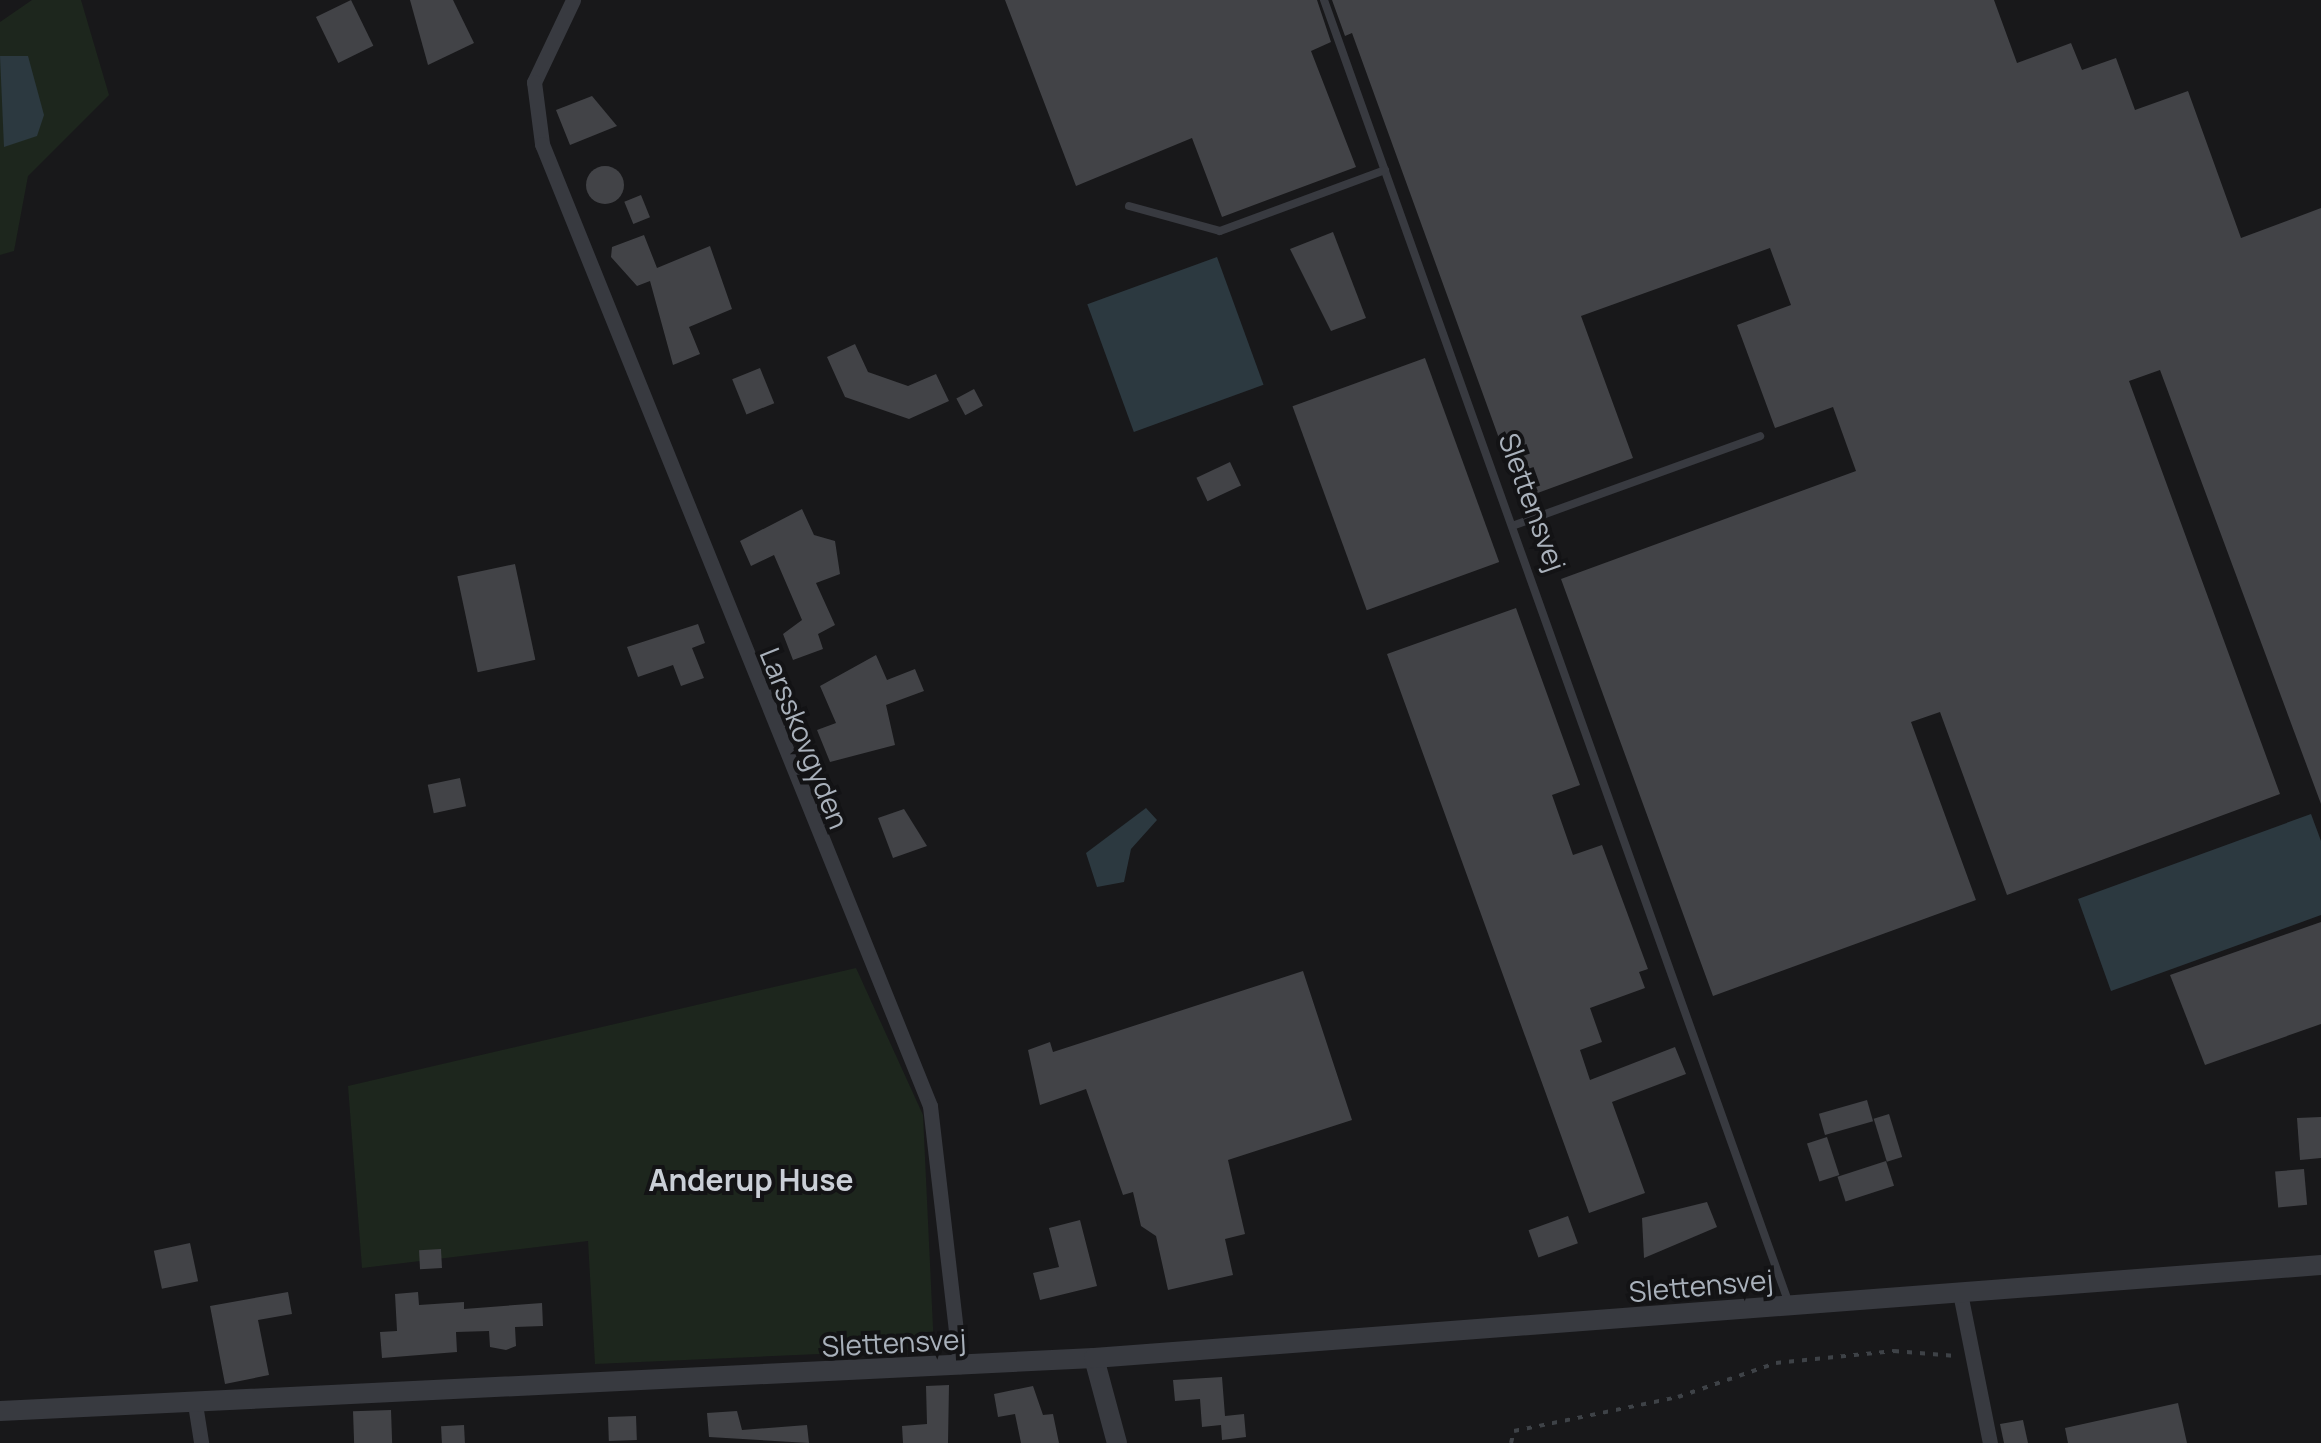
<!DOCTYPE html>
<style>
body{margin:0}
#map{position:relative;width:2321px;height:1443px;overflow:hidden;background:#18181a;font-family:Manrope,sans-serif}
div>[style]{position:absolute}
.green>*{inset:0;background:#1d261d}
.water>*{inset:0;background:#2c3940;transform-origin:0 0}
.building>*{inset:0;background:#424347;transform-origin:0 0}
.round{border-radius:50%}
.path>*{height:4px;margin-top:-2px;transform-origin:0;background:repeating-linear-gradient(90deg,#3e4247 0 5px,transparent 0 13px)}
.service>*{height:8px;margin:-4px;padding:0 4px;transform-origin:4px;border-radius:4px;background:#383a40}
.minor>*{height:15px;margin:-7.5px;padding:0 7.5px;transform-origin:7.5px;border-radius:7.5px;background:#383a40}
.tertiary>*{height:20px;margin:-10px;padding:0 10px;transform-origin:10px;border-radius:10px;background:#383a40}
span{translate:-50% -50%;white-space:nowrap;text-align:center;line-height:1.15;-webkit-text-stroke:8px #131315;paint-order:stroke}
.street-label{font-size:28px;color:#a9b1bb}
.neighbourhood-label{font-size:30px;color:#cacfd7;font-weight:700}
</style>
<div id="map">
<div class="green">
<i style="clip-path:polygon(32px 0,81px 0,109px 95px,28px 176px,14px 251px,0 255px,0 22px)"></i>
<i style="clip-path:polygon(856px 968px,923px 1115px,934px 1349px,595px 1364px,588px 1241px,362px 1268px,348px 1086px)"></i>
</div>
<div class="water">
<i style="clip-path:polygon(0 56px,28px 56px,44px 115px,37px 136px,4px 147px)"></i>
<i style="left:1217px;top:257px;width:136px;height:138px;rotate:70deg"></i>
<i style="clip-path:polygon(1146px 808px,1157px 820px,1131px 849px,1124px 882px,1097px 887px,1086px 853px)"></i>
<i style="clip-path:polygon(2311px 814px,2321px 841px,2321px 915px,2111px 991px,2078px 899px)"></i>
</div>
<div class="building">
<i style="left:351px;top:0;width:51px;height:39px;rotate:64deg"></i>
<i style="clip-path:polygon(410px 0,453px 0,474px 43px,428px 65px)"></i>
<i style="clip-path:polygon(1005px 0,1317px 0,1331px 42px,1311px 51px,1356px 167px,1222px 217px,1192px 138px,1076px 186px)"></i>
<i style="clip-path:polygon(1332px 0,1994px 0,2017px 63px,2071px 43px,2082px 70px,2116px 58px,2135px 110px,2188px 91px,2241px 238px,2321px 208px,2321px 804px,2160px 370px,2129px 381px,2280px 794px,2007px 895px,1940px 712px,1911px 722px,1976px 900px,1713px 996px,1561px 579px,1856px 471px,1833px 407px,1775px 428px,1737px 325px,1791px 305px,1770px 248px,1581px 316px,1633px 458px,1521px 499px,1352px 33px,1345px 36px)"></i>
<i style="clip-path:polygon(592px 96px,617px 126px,570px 145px,556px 110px)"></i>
<i class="round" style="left:586px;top:166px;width:38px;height:38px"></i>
<i style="left:641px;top:195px;width:24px;height:18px;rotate:68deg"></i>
<i style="clip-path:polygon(1333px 232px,1366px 318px,1331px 331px,1290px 249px)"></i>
<i style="clip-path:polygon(644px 235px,657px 268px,710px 246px,732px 309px,689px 327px,700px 354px,673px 365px,650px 281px,637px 286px,611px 257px,612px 247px)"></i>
<i style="clip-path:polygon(855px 344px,868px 372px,908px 386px,936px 374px,949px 401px,909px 419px,845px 397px,827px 357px)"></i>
<i style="left:1425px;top:358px;width:217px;height:141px;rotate:70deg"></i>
<i style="left:760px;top:368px;width:38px;height:30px;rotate:68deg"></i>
<i style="left:974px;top:389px;width:19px;height:20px;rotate:62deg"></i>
<i style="left:1230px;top:462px;width:26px;height:37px;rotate:65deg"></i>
<i style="clip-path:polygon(802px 509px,814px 535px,835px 541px,840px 574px,816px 583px,835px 625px,818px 634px,823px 649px,793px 660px,783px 634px,802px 620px,774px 555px,751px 566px,740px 541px)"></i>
<i style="left:515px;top:564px;width:98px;height:59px;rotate:78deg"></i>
<i style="clip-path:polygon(1516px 608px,1580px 785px,1552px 795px,1573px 855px,1602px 845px,1648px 969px,1639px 972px,1645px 988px,1590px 1008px,1602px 1042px,1580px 1050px,1590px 1080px,1675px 1047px,1686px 1074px,1612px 1102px,1645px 1193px,1589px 1213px,1387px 654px)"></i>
<i style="clip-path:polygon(698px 624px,705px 643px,692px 648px,704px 678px,681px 686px,673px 665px,638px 677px,627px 647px)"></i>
<i style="clip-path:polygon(876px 655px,887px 680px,915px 669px,924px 691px,886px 705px,895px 745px,830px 762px,817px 730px,836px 723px,820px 686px)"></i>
<i style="left:460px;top:778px;width:29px;height:33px;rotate:78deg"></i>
<i style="clip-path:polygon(904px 809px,927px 846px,893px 858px,878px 818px)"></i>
<i style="clip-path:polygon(2321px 922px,2321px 1024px,2205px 1065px,2170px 975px)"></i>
<i style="clip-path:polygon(1303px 971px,1352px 1120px,1228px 1160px,1245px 1234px,1225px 1239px,1233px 1275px,1168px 1290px,1156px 1236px,1141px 1226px,1133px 1192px,1123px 1195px,1086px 1089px,1040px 1105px,1028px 1050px,1050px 1042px,1053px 1052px)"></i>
<i style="left:1867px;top:1100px;width:22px;height:50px;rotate:74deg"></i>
<i style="left:1889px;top:1114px;width:45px;height:16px;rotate:73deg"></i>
<i style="clip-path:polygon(2321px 1117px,2321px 1158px,2300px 1160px,2297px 1118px)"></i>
<i style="left:1827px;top:1137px;width:40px;height:21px;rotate:72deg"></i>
<i style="left:1886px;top:1161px;width:26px;height:51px;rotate:72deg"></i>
<i style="left:2304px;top:1169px;width:36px;height:29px;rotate:85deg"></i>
<i style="clip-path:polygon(1707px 1202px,1717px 1227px,1644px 1258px,1642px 1218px)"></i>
<i style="left:1568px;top:1216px;width:29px;height:42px;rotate:70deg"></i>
<i style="clip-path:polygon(1080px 1220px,1097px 1286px,1040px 1300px,1033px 1273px,1059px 1267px,1049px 1228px)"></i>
<i style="left:190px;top:1243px;width:39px;height:37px;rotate:78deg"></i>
<i style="left:441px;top:1249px;width:19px;height:22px;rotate:87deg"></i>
<i style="clip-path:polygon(288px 1292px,292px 1314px,258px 1320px,269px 1375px,225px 1384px,210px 1306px)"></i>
<i style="clip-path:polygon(418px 1292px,419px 1305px,464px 1302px,464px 1309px,542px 1303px,543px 1326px,515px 1327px,516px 1346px,506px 1350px,490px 1347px,489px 1331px,456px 1332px,457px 1352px,382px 1358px,380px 1332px,397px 1331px,395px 1294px)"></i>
<i style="clip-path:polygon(1222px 1377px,1225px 1416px,1244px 1414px,1246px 1437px,1222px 1440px,1221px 1425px,1202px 1427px,1200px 1399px,1175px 1401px,1173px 1380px)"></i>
<i style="clip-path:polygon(949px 1385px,948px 1443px,903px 1443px,902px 1426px,927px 1424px,926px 1386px)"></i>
<i style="clip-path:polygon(1033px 1386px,1043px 1415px,1053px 1414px,1059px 1443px,1021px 1443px,1015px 1414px,998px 1417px,994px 1394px)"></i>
<i style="clip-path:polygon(2178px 1403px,2187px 1443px,2068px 1443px,2065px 1428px)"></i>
<i style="left:391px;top:1410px;width:33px;height:38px;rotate:88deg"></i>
<i style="clip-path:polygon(737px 1411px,742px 1430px,807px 1425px,809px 1443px,709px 1437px,707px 1413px)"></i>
<i style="left:636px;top:1416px;width:24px;height:28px;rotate:88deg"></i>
<i style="clip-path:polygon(2023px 1420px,2028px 1443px,2004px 1443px,2000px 1424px)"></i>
<i style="left:464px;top:1425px;width:18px;height:23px;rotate:87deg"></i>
</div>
<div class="path">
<i style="left:1511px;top:1443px;width:12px;rotate:-76deg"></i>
<i style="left:1514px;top:1431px;width:167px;rotate:-11.7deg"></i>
<i style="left:1678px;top:1397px;width:104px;rotate:-19.1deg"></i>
<i style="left:1776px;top:1363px;width:119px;rotate:-5.8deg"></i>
<i style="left:1894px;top:1351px;width:62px;rotate:4.6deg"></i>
</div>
<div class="service">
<i style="left:1324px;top:0;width:1381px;rotate:70.37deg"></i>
<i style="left:1129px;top:206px;width:94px;rotate:15.4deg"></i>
<i style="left:1220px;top:231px;width:176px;rotate:-20.3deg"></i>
<i style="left:1512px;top:526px;width:264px;rotate:-19.9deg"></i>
</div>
<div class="minor">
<i style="left:573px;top:0;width:91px;rotate:115.4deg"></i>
<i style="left:534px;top:82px;width:63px;rotate:82.6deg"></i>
<i style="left:542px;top:144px;width:1037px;rotate:68.03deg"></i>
<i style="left:930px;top:1106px;width:262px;rotate:83.4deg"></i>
<i style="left:1960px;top:1293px;width:153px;rotate:78.7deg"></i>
<i style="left:195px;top:1404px;width:39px;rotate:81deg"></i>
</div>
<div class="tertiary">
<i style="left:1094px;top:1358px;width:88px;rotate:74.9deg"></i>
<i style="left:0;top:1411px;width:1095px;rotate:-2.77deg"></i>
<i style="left:1094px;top:1358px;width:1231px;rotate:-4.33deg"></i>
</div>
<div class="street-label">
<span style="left:1533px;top:502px;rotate:70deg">Slettensvej</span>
<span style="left:805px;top:738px;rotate:68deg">Larsskovgyden</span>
<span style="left:1701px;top:1285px;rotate:-5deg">Slettensvej</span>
<span style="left:894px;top:1342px;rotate:-3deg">Slettensvej</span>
</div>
<div class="neighbourhood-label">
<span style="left:751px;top:1180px">Anderup Huse</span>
</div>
</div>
